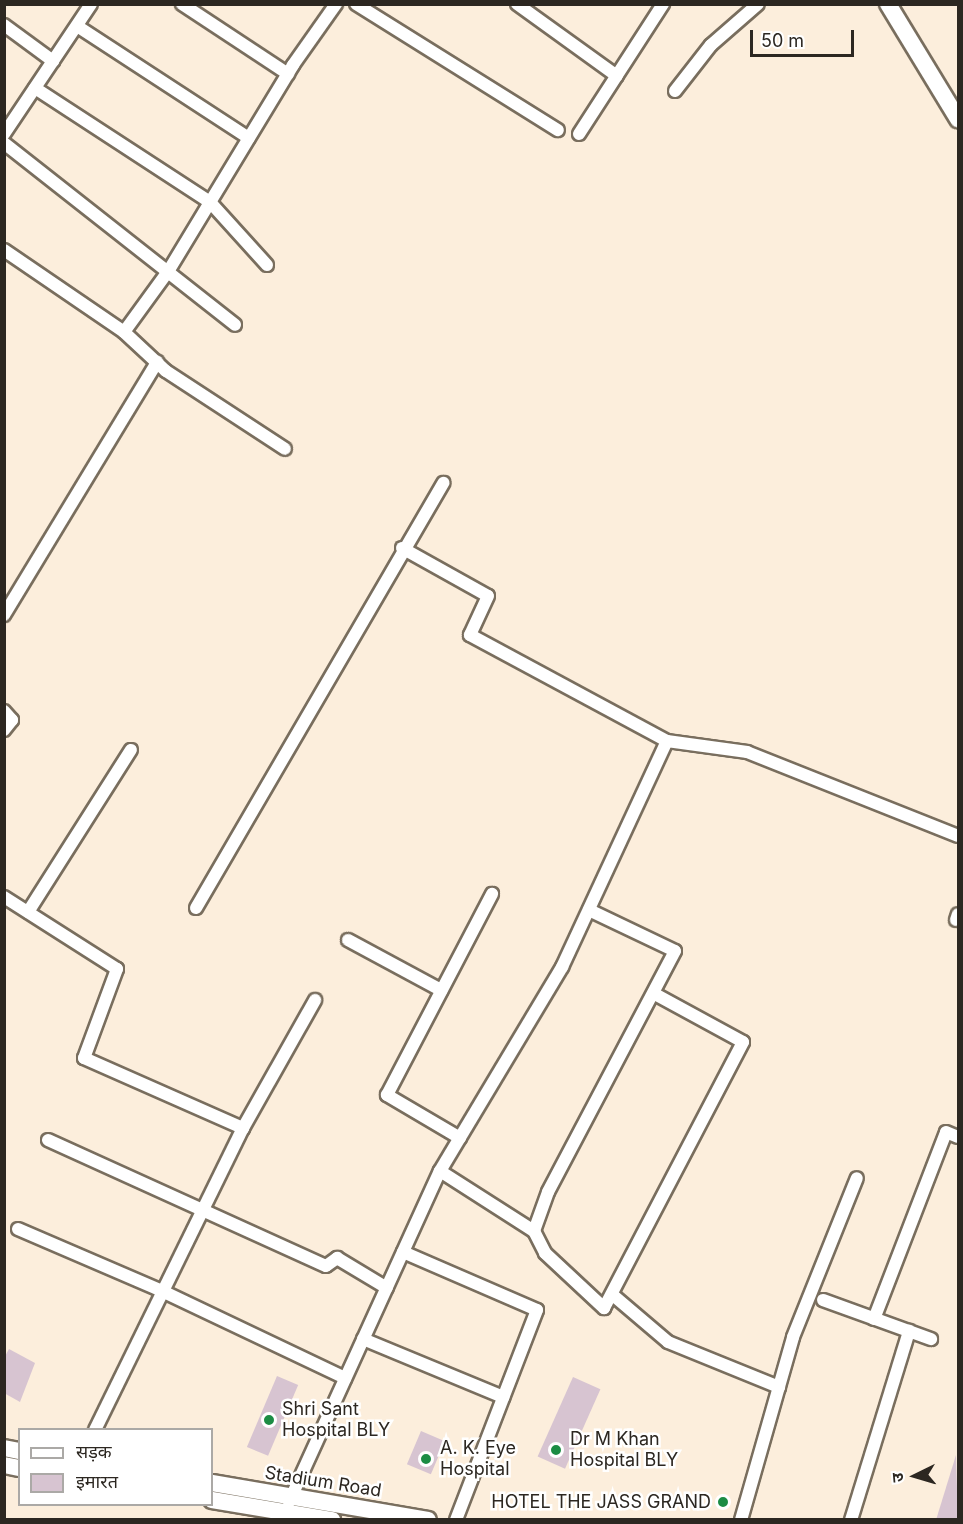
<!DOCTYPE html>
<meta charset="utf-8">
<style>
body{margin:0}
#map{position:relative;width:963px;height:1524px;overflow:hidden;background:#fceedc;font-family:Inter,"Noto Sans Devanagari",sans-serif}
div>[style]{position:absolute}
.building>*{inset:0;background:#d7c4d1;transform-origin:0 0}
.roads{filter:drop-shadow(2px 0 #796e5e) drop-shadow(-2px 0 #796e5e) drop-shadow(0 2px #796e5e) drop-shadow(0 -2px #796e5e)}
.street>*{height:12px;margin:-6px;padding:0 6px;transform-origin:6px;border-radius:6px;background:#fff}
.secondary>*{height:16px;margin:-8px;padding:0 8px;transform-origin:8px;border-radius:8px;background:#fff}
.dots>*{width:16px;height:16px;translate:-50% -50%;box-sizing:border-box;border:3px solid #fff;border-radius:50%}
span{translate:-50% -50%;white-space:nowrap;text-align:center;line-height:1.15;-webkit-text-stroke:5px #fff;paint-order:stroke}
.poi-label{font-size:18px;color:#2c2721}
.left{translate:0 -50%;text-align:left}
.right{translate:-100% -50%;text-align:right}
.street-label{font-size:18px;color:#2c2721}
.frame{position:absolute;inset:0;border:6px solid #2c2721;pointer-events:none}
.legend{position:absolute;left:18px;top:1428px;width:195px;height:78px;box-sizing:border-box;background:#fff;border:2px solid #aba9a6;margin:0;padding:8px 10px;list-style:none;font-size:18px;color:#2c2721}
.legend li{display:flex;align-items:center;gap:12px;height:30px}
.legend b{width:30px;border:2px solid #aba9a6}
.north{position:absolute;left:885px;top:1446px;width:60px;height:60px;-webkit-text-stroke:4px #fff;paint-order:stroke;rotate:265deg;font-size:16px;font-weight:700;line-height:24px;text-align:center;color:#2c2721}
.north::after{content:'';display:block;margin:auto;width:21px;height:27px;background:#2c2721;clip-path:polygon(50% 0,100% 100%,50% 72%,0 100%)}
.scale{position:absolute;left:750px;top:30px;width:104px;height:27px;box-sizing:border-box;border:3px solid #2c2721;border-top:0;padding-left:8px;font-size:18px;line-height:21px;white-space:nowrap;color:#2c2721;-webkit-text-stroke:4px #fff;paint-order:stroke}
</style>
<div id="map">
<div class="building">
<i style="clip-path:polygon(9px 1349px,35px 1363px,20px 1402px,4px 1393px,4px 1358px)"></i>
<i style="left:277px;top:1376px;width:23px;height:77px;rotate:23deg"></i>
<i style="left:573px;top:1377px;width:30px;height:87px;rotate:24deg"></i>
<i style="left:421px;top:1431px;width:26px;height:36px;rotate:23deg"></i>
<i style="clip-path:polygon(956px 1455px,958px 1520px,936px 1520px)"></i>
</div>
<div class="roads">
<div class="street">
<i style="left:182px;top:4px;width:127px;rotate:33.4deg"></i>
<i style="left:356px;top:4px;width:238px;rotate:32deg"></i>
<i style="left:517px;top:4px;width:123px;rotate:35.8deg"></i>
<i style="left:4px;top:25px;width:61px;rotate:36.3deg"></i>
<i style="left:77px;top:26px;width:205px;rotate:33.1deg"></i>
<i style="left:35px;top:88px;width:209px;rotate:33.1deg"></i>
<i style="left:210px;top:202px;width:85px;rotate:47.9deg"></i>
<i style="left:675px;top:91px;width:58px;rotate:-52deg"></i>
<i style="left:711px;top:45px;width:62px;rotate:-41.1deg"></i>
<i style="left:4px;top:134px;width:156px;rotate:-56.2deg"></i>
<i style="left:579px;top:134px;width:155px;rotate:-57.1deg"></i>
<i style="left:4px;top:143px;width:294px;rotate:38.2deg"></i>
<i style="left:4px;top:250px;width:145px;rotate:34.3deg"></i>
<i style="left:124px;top:332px;width:57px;rotate:42.9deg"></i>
<i style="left:166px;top:371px;width:142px;rotate:33.2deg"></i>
<i style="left:124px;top:332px;width:77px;rotate:-54deg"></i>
<i style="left:169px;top:270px;width:240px;rotate:-58.8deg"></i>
<i style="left:293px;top:65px;width:75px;rotate:-54.8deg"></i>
<i style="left:402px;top:548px;width:98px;rotate:29.2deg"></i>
<i style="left:488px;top:596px;width:43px;rotate:114.8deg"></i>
<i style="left:470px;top:635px;width:224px;rotate:28.3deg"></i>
<i style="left:667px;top:741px;width:81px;rotate:7.8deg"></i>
<i style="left:747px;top:752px;width:227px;rotate:21.7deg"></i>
<i style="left:4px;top:615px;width:296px;rotate:-58.8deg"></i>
<i style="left:4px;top:711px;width:12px;rotate:48deg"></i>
<i style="left:12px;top:720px;width:13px;rotate:129deg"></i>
<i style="left:4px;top:897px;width:134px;rotate:32.5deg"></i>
<i style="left:117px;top:969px;width:95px;rotate:110.3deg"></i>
<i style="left:84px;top:1058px;width:174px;rotate:23.8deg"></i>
<i style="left:196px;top:908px;width:492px;rotate:-59.8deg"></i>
<i style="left:589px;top:910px;width:95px;rotate:25.5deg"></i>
<i style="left:675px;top:951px;width:272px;rotate:117.8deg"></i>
<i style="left:548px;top:1192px;width:41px;rotate:109.7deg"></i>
<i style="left:534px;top:1231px;width:25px;rotate:63deg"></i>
<i style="left:545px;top:1253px;width:81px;rotate:43deg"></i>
<i style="left:604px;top:1308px;width:300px;rotate:-62.4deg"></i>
<i style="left:743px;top:1042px;width:102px;rotate:-151.4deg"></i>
<i style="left:28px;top:912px;width:192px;rotate:-57.6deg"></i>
<i style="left:956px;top:920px;width:6px;rotate:-72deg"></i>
<i style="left:348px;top:940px;width:106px;rotate:28.3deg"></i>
<i style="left:460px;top:1138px;width:85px;rotate:-149.5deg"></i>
<i style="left:387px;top:1095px;width:227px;rotate:-62.4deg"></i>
<i style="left:48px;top:1140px;width:305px;rotate:24.4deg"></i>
<i style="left:326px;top:1266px;width:14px;rotate:-36deg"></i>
<i style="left:337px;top:1258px;width:58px;rotate:31deg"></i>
<i style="left:440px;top:1171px;width:112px;rotate:32.6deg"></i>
<i style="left:18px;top:1229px;width:157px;rotate:23.3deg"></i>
<i style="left:162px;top:1291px;width:203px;rotate:25.4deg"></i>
<i style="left:403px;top:1252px;width:146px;rotate:23.4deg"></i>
<i style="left:537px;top:1310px;width:225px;rotate:111.1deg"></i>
<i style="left:614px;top:1296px;width:71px;rotate:40.4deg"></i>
<i style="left:668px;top:1342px;width:120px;rotate:22.1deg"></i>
<i style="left:823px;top:1300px;width:115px;rotate:19.9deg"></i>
<i style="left:874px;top:1319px;width:200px;rotate:-68.9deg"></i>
<i style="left:946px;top:1132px;width:13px;rotate:23deg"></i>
<i style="left:363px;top:1339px;width:152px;rotate:22.5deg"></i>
<i style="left:95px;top:1430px;width:336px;rotate:-63.9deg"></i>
<i style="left:243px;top:1128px;width:147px;rotate:-60.6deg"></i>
<i style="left:289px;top:1502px;width:364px;rotate:-65.5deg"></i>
<i style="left:440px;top:1171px;width:238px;rotate:-59.1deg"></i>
<i style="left:562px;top:967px;width:249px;rotate:-65.1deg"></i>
<i style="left:741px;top:1520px;width:190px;rotate:-74.1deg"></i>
<i style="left:793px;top:1337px;width:171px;rotate:-68.1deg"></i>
<i style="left:851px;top:1520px;width:198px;rotate:-72.9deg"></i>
</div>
<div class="secondary">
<i style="left:888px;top:4px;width:135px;rotate:58.7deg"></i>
<i style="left:4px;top:1448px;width:16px;rotate:11deg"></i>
<i style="left:4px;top:1465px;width:16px;rotate:11deg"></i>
<i style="left:212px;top:1483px;width:219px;rotate:9.7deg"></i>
<i style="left:212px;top:1500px;width:122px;rotate:9.5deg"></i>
</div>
</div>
<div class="dots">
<i style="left:269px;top:1420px;background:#1c8c44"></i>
<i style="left:556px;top:1450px;background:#1c8c44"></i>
<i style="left:426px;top:1459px;background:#1c8c44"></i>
<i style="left:723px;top:1502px;background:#1c8c44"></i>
</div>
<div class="poi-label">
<span class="left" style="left:282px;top:1420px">Shri Sant<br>Hospital BLY</span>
<span class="left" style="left:570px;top:1450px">Dr M Khan<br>Hospital BLY</span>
<span class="left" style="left:440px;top:1459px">A. K. Eye<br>Hospital</span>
<span class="right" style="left:711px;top:1502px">HOTEL THE JASS GRAND</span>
</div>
<div class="street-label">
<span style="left:323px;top:1482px;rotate:9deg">Stadium Road</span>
</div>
<div class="frame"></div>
<ul class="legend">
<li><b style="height:8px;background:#fff"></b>सड़क</li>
<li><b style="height:16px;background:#d7c4d1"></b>इमारत</li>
</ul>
<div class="north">उ</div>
<div class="scale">50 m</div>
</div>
